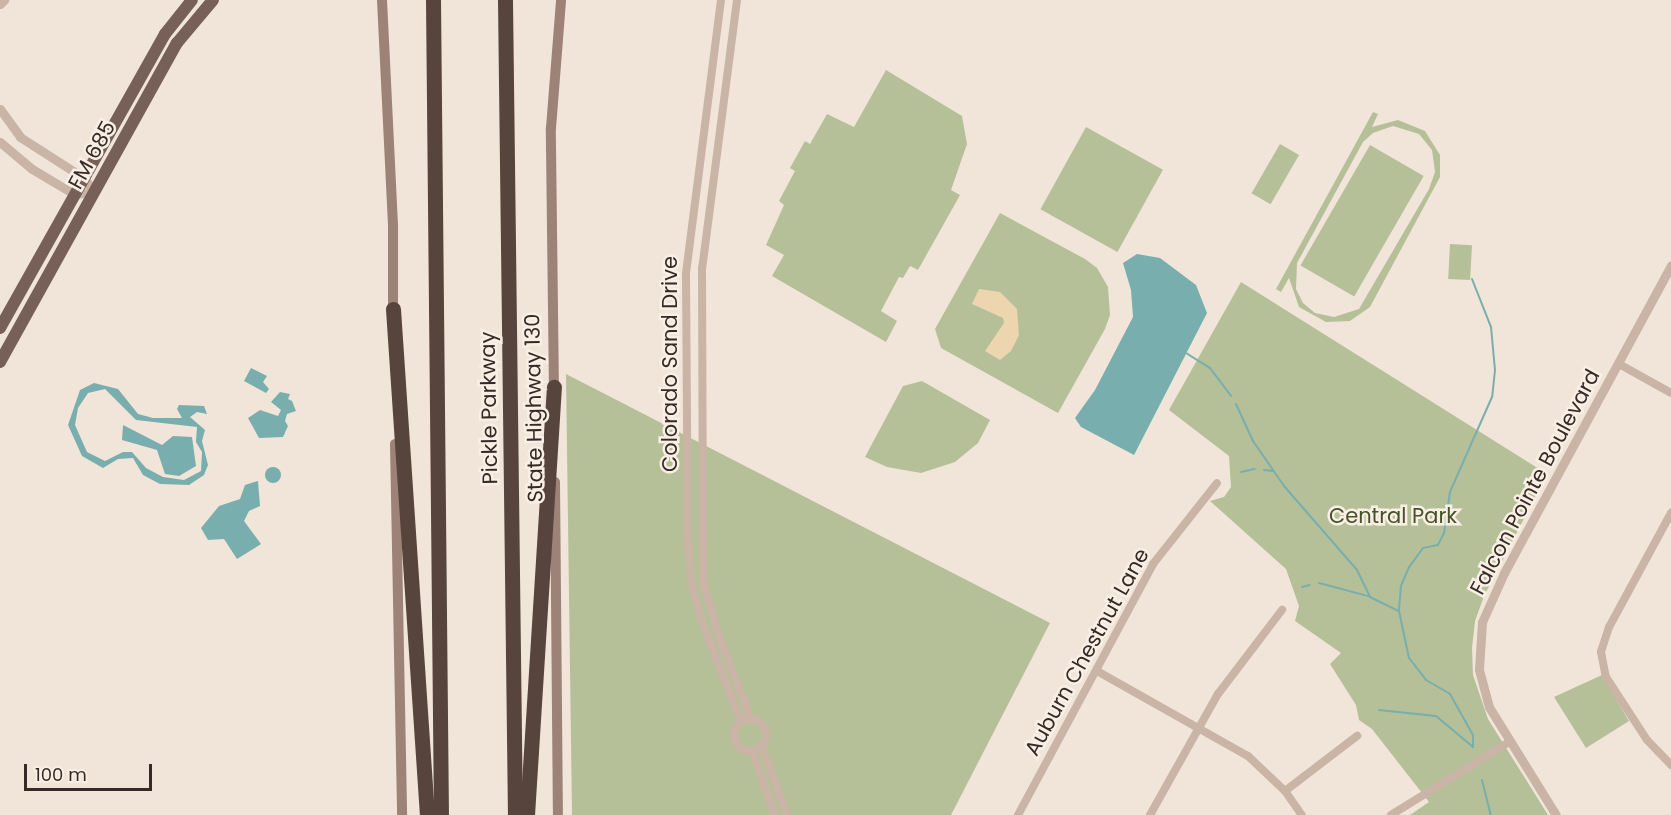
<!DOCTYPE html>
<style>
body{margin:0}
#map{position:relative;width:1671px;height:815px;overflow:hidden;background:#f1e5d9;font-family:Poppins,sans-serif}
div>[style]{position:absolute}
.green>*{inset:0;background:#b5c099;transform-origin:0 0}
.sand>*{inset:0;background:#edd5af}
.water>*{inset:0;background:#78aead}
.round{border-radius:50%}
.stream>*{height:2px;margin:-1px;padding:0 1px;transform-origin:1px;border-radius:1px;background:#78aead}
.minor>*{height:8px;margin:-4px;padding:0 4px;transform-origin:4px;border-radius:4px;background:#c9b4a5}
.minor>.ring{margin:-4px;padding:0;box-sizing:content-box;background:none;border:8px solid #c9b4a5;border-radius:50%}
.tertiary>*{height:9px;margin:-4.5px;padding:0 4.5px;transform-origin:4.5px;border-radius:4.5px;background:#c9b4a5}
.secondary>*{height:10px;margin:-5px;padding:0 5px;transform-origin:5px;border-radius:5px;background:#9c8277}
.primary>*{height:12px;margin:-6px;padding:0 6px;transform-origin:6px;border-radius:6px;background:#776057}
.motorway>*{height:15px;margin:-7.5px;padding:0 7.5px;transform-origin:7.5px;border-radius:7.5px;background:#56443d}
span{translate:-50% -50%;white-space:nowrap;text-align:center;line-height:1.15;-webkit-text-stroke:5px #f9efe5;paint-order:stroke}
.street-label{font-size:21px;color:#352a26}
.park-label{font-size:21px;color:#46532a}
.scale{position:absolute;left:24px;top:764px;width:128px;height:27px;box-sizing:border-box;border:3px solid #352a26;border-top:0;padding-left:8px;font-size:18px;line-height:21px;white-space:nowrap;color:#352a26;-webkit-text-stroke:4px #f9efe5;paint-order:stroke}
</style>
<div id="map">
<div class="green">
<i style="clip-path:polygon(886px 70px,962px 116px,967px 144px,951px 190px,960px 195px,918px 270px,910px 266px,903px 278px,899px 277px,881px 311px,897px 321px,886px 342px,772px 276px,784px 255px,766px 245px,784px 205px,779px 201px,795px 171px,790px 168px,805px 141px,810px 144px,827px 114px,854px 127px)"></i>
<i style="clip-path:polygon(evenodd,1373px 112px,1378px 114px,1372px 127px,1398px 120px,1425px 131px,1440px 155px,1440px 177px,1370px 307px,1350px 321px,1326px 322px,1299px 307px,1289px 278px,1281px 292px,1276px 289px,1373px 112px,1393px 126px,1419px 134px,1432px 150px,1435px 172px,1429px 189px,1359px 309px,1334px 317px,1315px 313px,1303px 303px,1296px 289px,1297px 263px,1363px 142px,1373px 133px,1393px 126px)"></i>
<i style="left:1086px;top:127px;width:88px;height:94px;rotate:29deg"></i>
<i style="left:1280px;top:144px;width:22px;height:57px;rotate:30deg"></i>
<i style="left:1370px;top:145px;width:62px;height:139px;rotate:30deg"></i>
<i style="clip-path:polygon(1000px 213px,1085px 259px,1097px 268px,1108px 287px,1110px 315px,1105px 329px,1058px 413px,941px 348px,935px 329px)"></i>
<i style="left:1450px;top:244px;width:22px;height:35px;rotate:3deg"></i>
<i style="clip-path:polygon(1241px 282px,1547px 474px,1484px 596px,1475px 621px,1472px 648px,1473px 675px,1488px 719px,1548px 815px,1410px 815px,1429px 802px,1372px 729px,1359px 720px,1356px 705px,1330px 664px,1341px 653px,1295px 621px,1299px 606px,1286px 569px,1210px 501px,1224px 497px,1231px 487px,1229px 456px,1169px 410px)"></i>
<i style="clip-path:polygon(566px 374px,1050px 623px,951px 815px,572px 815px)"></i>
<i style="clip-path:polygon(922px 381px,990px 420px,978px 443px,955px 462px,921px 473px,887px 467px,865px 457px,903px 386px)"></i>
<i style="clip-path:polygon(1602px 675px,1629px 721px,1586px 748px,1554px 697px)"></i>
</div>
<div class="sand">
<i style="clip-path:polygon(979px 289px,1000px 292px,1017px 309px,1019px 335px,1011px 351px,1000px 360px,985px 351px,1004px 323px,1003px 318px,972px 304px)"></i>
</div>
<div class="water">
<i style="clip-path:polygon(1137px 254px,1160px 258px,1196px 285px,1207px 313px,1134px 455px,1081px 427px,1075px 418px,1095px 390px,1133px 317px,1131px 290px,1123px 263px)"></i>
<i style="clip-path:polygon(251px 368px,267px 376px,263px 382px,269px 389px,266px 393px,244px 381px)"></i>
<i style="clip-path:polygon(evenodd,94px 383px,118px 389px,138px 414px,153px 418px,182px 418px,177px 409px,179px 405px,204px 406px,207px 414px,197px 412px,190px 417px,205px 430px,202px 441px,208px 465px,204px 475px,189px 485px,160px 484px,143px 475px,133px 458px,118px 459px,103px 468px,82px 456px,68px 425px,80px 390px,94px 383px,105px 389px,136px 420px,197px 427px,196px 442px,202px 452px,201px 471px,184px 480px,163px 477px,146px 468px,132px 452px,123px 452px,105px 461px,87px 452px,75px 425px,78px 408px,88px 393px,105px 389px)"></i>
<i style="clip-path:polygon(280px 392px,290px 394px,288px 399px,292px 401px,296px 411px,287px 414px,285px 421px,288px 426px,283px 437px,259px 438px,248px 418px,260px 410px,278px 416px,281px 410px,271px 402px)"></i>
<i style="clip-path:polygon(123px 425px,162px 445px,173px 436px,192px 437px,196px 466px,179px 476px,165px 474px,157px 450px,122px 440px)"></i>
<i class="round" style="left:265px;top:467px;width:16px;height:16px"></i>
<i style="clip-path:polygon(258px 481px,260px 506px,249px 511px,244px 521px,261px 544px,237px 559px,224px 539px,208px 540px,201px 528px,219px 506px,240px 499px,245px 485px)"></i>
</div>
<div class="stream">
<i style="left:1472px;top:279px;width:52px;rotate:68.4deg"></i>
<i style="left:1491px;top:327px;width:43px;rotate:84.7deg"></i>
<i style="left:1495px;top:370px;width:27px;rotate:96deg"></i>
<i style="left:1492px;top:397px;width:104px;rotate:113.9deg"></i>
<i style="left:1450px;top:492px;width:41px;rotate:98.3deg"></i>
<i style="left:1444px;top:533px;width:13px;rotate:117deg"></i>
<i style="left:1438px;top:545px;width:15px;rotate:169deg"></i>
<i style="left:1423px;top:548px;width:24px;rotate:126deg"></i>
<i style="left:1409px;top:567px;width:21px;rotate:113deg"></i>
<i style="left:1401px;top:586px;width:25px;rotate:95deg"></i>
<i style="left:1399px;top:611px;width:48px;rotate:78deg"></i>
<i style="left:1409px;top:658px;width:28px;rotate:52deg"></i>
<i style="left:1426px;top:680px;width:28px;rotate:30deg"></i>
<i style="left:1450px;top:694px;width:47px;rotate:60.7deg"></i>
<i style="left:1473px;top:735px;width:12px;rotate:90deg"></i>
<i style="left:1186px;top:353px;width:28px;rotate:32deg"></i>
<i style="left:1210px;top:368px;width:35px;rotate:53deg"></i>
<i style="left:1236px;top:404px;width:41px;rotate:65.3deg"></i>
<i style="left:1253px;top:441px;width:55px;rotate:55.4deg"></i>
<i style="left:1284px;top:486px;width:111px;rotate:49deg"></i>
<i style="left:1357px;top:570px;width:30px;rotate:64deg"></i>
<i style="left:1370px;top:597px;width:32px;rotate:26deg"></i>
<i style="left:1264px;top:470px;width:9px;rotate:6deg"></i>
<i style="left:1241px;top:472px;width:14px;rotate:-12deg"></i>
<i style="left:1319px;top:583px;width:51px;rotate:14.9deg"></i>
<i style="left:1302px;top:587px;width:8px;rotate:-14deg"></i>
<i style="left:1379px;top:710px;width:57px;rotate:6deg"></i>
<i style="left:1436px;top:716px;width:48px;rotate:40deg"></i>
<i style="left:1482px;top:780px;width:36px;rotate:76deg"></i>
</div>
<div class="minor">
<i style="left:721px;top:0;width:277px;rotate:97.3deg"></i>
<i style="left:686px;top:275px;width:266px;rotate:89.6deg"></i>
<i style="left:688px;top:541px;width:40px;rotate:85.7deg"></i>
<i style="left:691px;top:581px;width:39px;rotate:75deg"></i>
<i style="left:701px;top:619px;width:110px;rotate:68.8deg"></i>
<i style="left:737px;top:0;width:270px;rotate:97.4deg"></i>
<i style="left:702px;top:268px;width:314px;rotate:89.8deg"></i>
<i style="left:703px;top:582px;width:59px;rotate:73.4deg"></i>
<i style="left:720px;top:639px;width:86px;rotate:68.8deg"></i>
<i style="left:1619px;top:364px;width:60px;rotate:29.1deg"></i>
<i style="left:1671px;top:513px;width:130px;rotate:118.5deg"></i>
<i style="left:1609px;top:627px;width:26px;rotate:108deg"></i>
<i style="left:1601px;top:652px;width:25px;rotate:79deg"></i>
<i style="left:1606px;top:677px;width:75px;rotate:56.9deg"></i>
<i style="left:1647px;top:740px;width:35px;rotate:46deg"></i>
<i style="left:1097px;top:671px;width:173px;rotate:29.4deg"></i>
<i style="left:1248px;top:756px;width:51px;rotate:43.4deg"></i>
<i style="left:1285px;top:791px;width:29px;rotate:55deg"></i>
<i class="ring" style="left:734px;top:719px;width:24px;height:24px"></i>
<i style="left:762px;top:747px;width:72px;rotate:69.8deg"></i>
<i style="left:752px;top:751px;width:68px;rotate:70.2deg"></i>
<i style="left:1285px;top:791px;width:91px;rotate:-37.4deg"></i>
<i style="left:1018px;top:815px;width:285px;rotate:-61.7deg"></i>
<i style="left:1153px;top:564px;width:103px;rotate:-51.7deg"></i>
<i style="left:1150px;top:815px;width:139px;rotate:-60.7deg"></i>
<i style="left:1218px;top:694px;width:106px;rotate:-52.7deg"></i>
<i style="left:1391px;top:815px;width:139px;rotate:-31.7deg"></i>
</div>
<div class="tertiary">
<i style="left:0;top:4px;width:6px;rotate:-45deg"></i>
<i style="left:0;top:109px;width:34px;rotate:54deg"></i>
<i style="left:20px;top:137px;width:76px;rotate:32.6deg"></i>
<i style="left:84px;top:178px;width:17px;rotate:54deg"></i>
<i style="left:94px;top:192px;width:20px;rotate:174deg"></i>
<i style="left:74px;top:194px;width:49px;rotate:-149.2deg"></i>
<i style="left:32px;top:169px;width:42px;rotate:-139.8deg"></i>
<i style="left:1556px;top:815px;width:127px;rotate:-121.8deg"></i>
<i style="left:1489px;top:707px;width:39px;rotate:-105deg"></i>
<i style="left:1479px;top:669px;width:47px;rotate:-86.3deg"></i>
<i style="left:1482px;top:622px;width:54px;rotate:-65.8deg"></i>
<i style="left:1504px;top:573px;width:350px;rotate:-61.5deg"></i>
</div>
<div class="secondary">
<i style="left:382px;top:0;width:225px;rotate:87.2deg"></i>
<i style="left:393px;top:225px;width:89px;rotate:90deg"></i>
<i style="left:554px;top:392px;width:264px;rotate:-90.7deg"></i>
<i style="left:551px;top:128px;width:128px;rotate:-85.5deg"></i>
<i style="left:395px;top:444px;width:371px;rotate:88.9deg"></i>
<i style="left:555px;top:482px;width:333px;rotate:89.5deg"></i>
</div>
<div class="primary">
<i style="left:0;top:328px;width:337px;rotate:-60.7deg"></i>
<i style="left:165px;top:34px;width:43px;rotate:-51.5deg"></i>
<i style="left:0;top:362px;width:365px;rotate:-61deg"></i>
<i style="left:177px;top:43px;width:56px;rotate:-50.1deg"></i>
</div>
<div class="motorway">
<i style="left:433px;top:0;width:815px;rotate:89.44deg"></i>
<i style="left:505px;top:0;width:815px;rotate:89.3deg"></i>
<i style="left:393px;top:309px;width:507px;rotate:86.16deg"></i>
<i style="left:527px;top:815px;width:429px;rotate:-86.4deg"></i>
</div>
<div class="street-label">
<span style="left:92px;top:155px;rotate:-61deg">FM 685</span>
<span style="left:670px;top:364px;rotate:-90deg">Colorado Sand Drive</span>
<span style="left:489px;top:408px;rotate:-91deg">Pickle Parkway</span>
<span style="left:534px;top:408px;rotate:-91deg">State Highway 130</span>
<span style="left:1535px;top:482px;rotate:-62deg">Falcon Pointe Boulevard</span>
<span style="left:1087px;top:652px;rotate:-61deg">Auburn Chestnut Lane</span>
</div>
<div class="park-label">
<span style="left:1393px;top:516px">Central Park</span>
</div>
<div class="scale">100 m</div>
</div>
